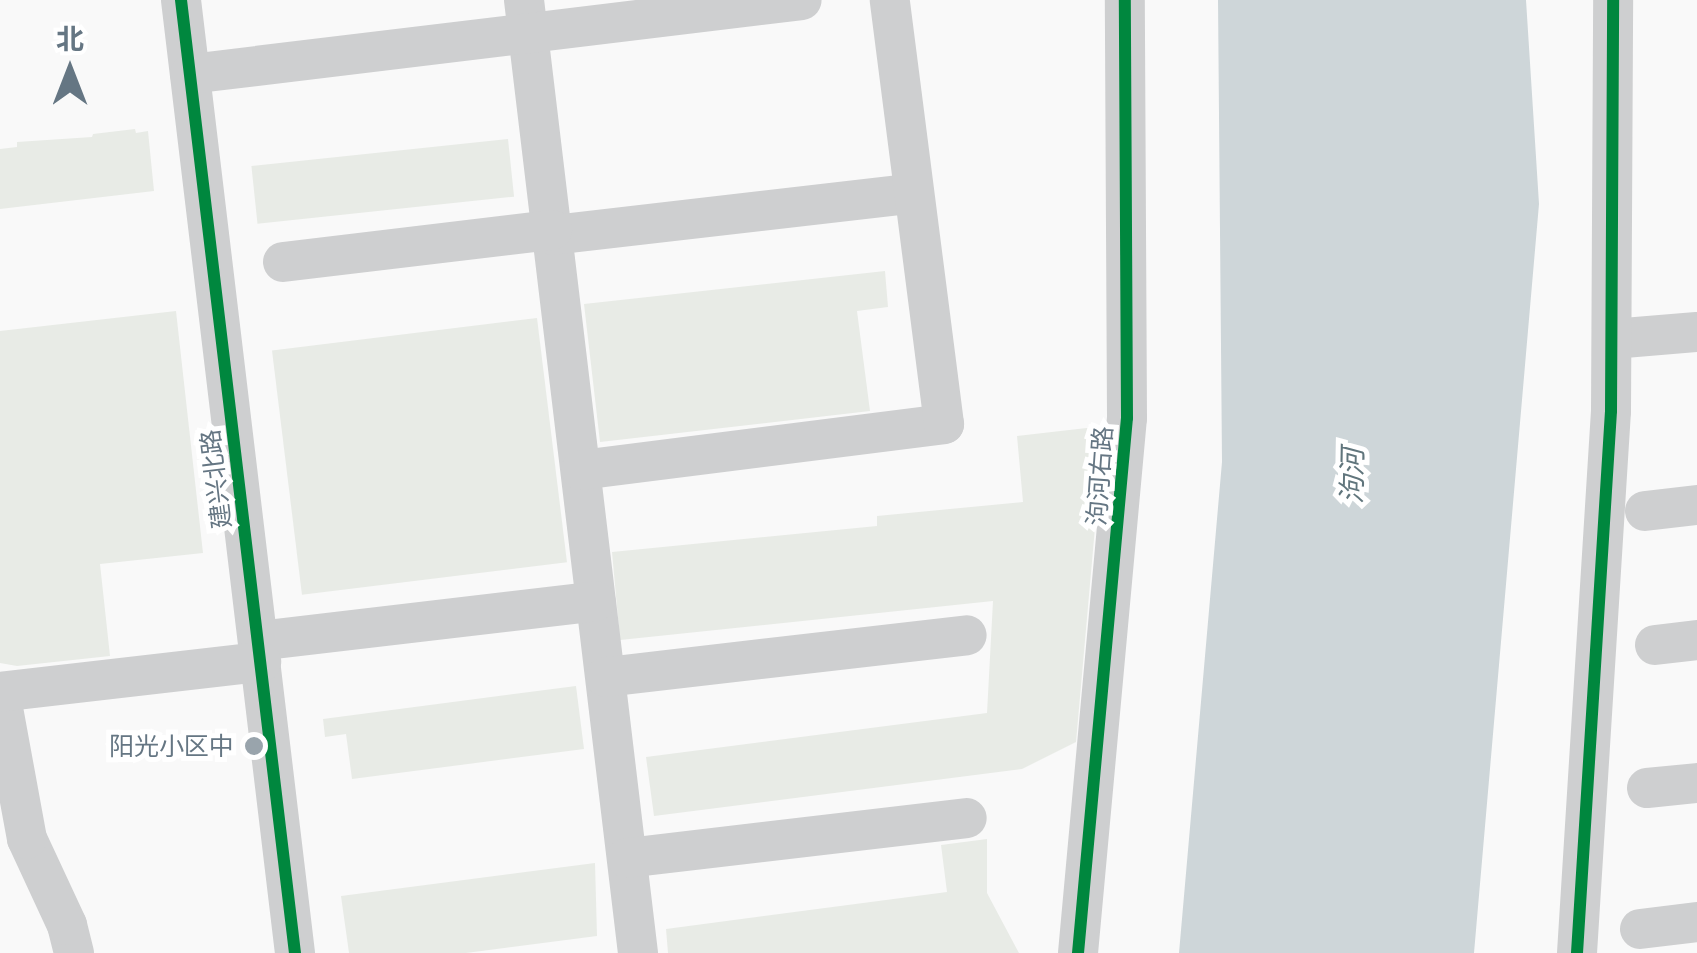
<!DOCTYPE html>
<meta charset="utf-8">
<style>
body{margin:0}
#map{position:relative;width:1697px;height:953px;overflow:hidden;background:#f9f9f9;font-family:Arial,"Noto Sans SC",sans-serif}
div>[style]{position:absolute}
.green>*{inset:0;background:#e8ebe6;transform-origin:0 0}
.water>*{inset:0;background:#ced6d9}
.minor>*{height:40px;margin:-20px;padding:0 20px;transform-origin:20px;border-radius:20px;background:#cecfd0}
.cycleway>*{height:12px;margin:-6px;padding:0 6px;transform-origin:6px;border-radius:6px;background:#00873e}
.dots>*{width:28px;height:28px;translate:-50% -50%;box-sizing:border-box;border:5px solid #fff;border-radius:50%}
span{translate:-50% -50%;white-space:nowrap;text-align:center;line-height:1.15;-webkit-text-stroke:10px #fff;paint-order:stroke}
.street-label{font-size:25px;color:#657683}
.poi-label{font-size:25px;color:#657683}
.right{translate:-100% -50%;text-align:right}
.water-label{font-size:28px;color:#60757c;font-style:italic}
.north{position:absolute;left:20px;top:20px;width:100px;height:100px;-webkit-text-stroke:8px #fff;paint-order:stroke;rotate:0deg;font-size:28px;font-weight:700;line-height:40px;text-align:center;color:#657683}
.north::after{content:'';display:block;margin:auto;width:35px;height:45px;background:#657683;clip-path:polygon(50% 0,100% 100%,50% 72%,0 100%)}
</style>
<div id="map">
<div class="green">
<i style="clip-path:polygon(135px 129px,136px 133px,148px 131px,154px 191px,0 209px,0 149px,17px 147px,17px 142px,92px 137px,93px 134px)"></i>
<i style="left:508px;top:139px;width:58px;height:258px;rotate:84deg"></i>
<i style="clip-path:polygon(885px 271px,888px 307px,857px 311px,870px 411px,600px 442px,584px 304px)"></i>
<i style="clip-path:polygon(176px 311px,203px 553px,100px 564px,110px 656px,17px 666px,0 663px,0 331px)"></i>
<i style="left:537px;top:318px;width:246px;height:267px;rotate:83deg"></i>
<i style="clip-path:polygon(1104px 426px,1076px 742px,1022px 769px,654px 816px,646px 757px,987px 713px,993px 601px,620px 640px,612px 552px,877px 526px,877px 516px,1023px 502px,1017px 436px)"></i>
<i style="clip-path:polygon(576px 686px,584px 749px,352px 779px,346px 734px,325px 737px,323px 719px)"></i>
<i style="clip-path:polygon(987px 839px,987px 893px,1019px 953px,668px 953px,666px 929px,947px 892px,941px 845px)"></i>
<i style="clip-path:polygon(595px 863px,597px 936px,466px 953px,349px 953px,341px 896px)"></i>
</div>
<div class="water">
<i style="clip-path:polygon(1218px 0,1526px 0,1539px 204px,1474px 953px,1179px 953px,1222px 462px)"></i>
</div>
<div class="minor">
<i style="left:181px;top:0;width:960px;rotate:83.18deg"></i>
<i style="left:524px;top:0;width:960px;rotate:83.18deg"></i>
<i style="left:190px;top:74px;width:616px;rotate:-6.89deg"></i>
<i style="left:553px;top:235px;width:363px;rotate:-6.6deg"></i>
<i style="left:283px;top:262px;width:271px;rotate:-6.8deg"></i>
<i style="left:1612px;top:339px;width:85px;rotate:-4.7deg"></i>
<i style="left:581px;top:470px;width:366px;rotate:-7.2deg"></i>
<i style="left:944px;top:424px;width:427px;rotate:-97.3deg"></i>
<i style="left:1645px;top:511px;width:52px;rotate:-6.6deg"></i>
<i style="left:258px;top:641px;width:340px;rotate:-6.7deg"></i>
<i style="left:1655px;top:645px;width:42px;rotate:-6.8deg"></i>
<i style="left:606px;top:677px;width:363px;rotate:-6.6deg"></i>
<i style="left:1647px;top:788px;width:50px;rotate:-5.7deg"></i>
<i style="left:627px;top:858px;width:342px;rotate:-6.7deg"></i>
<i style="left:1640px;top:929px;width:57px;rotate:-7deg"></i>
<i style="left:74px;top:953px;width:29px;rotate:-104deg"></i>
<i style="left:67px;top:925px;width:95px;rotate:-114.9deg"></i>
<i style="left:27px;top:839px;width:149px;rotate:-100.4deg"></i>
<i style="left:0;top:692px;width:263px;rotate:-6.6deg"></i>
<i style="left:1078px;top:953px;width:537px;rotate:-84.77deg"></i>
<i style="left:1127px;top:418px;width:418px;rotate:-90.3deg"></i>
<i style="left:1577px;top:953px;width:543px;rotate:-86.41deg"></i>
<i style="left:1611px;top:411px;width:411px;rotate:-89.7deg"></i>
</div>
<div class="cycleway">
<i style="left:181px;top:0;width:960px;rotate:83.18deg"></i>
<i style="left:1078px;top:953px;width:537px;rotate:-84.77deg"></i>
<i style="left:1127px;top:418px;width:418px;rotate:-90.3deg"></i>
<i style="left:1577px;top:953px;width:543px;rotate:-86.41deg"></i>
<i style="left:1611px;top:411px;width:411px;rotate:-89.7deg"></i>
</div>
<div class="dots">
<i style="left:254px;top:746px;background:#99a4ac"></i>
</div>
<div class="street-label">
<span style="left:1100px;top:476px;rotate:-86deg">泃河右路</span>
<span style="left:216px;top:479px;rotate:-97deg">建兴北路</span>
</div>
<div class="poi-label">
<span class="right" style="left:234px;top:746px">阳光小区中</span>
</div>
<div class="water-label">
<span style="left:1353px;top:476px;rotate:-89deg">泃河</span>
</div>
<div class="north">北</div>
</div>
